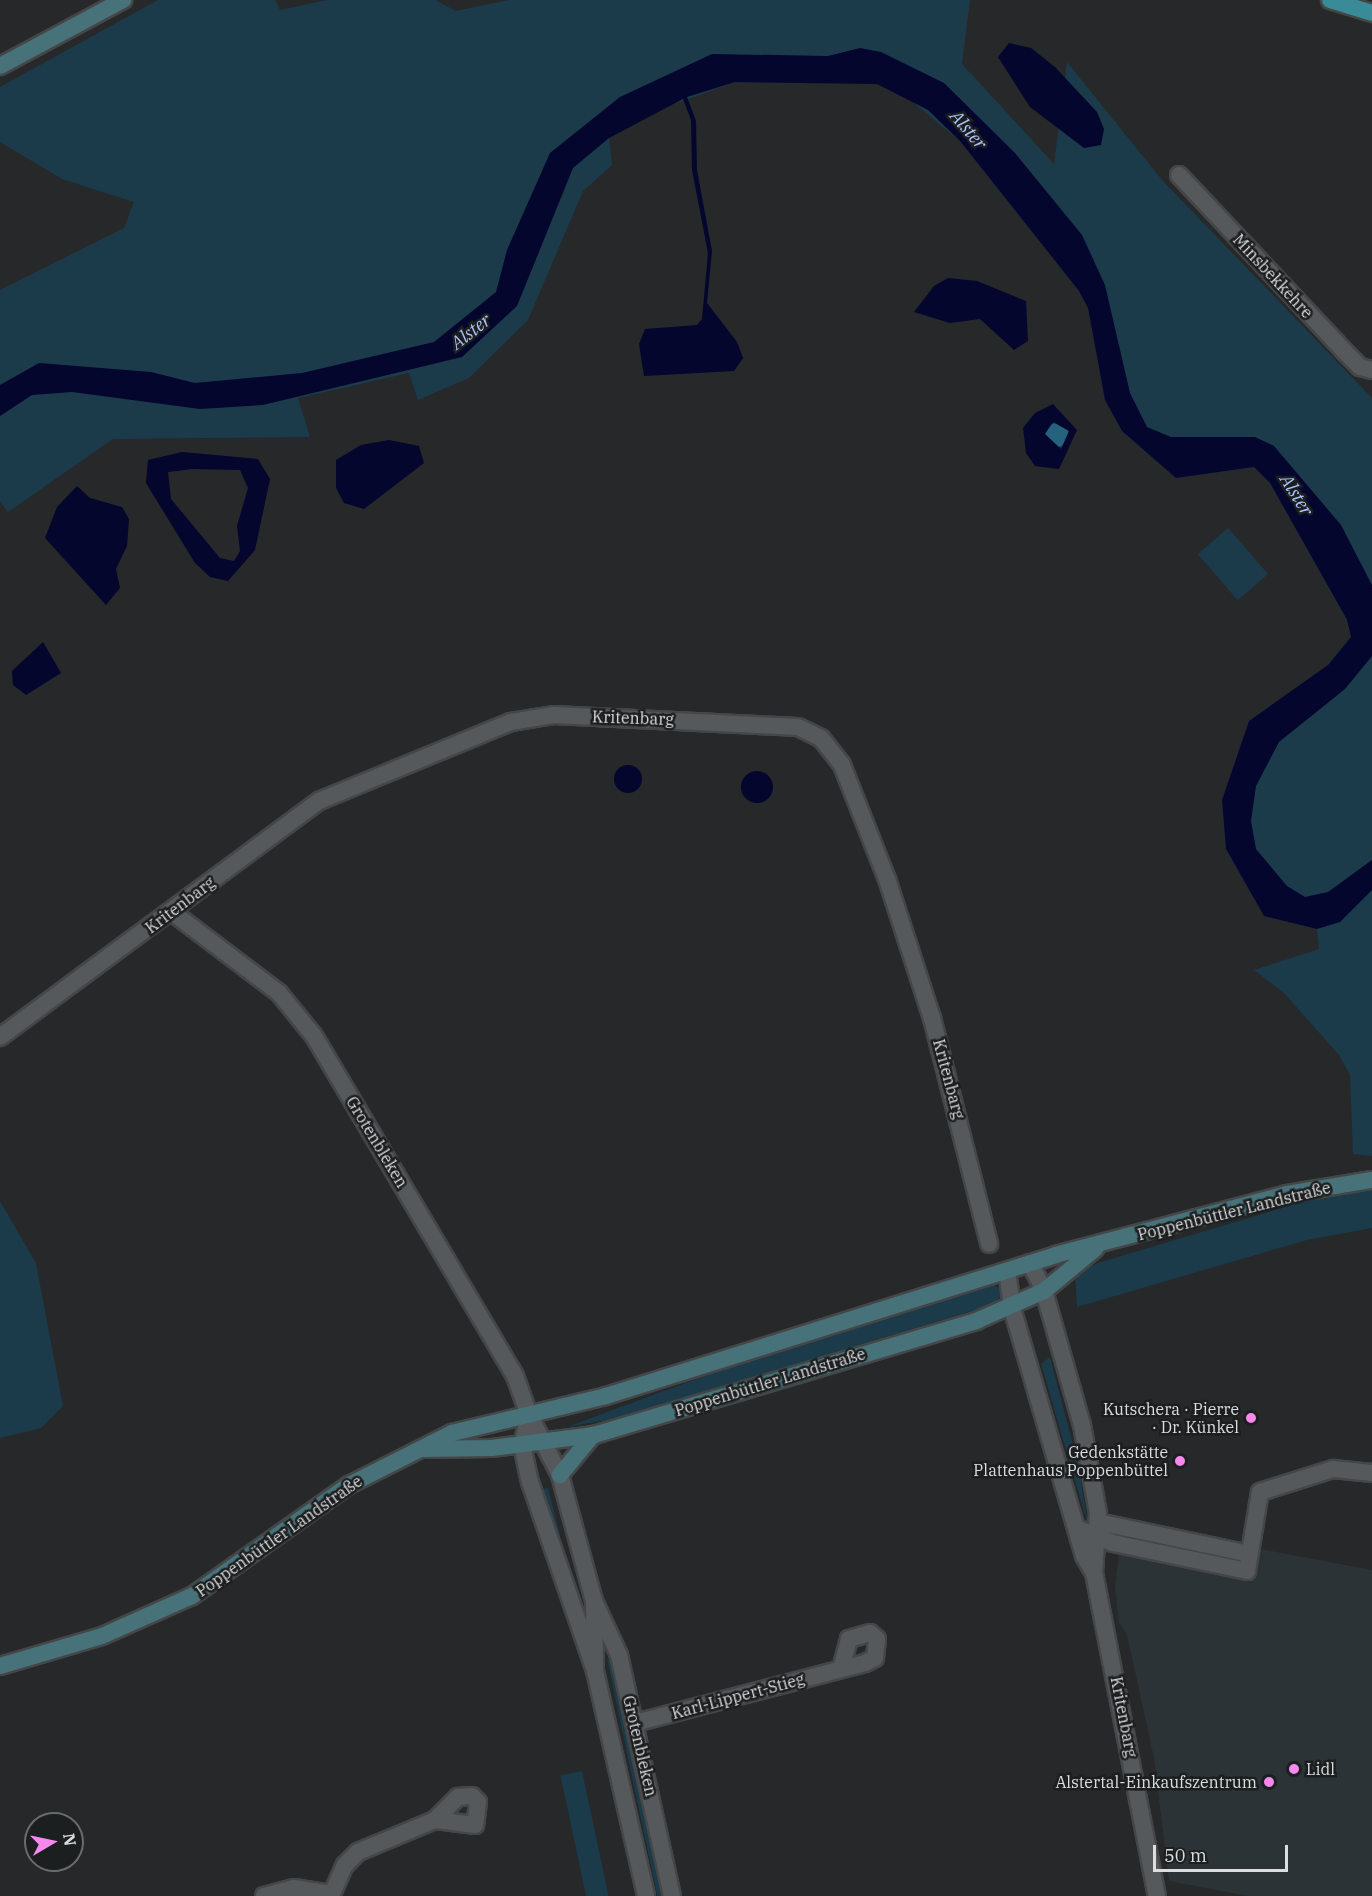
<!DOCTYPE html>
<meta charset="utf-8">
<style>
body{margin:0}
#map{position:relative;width:1372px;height:1896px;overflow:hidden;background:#26282a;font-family:"IBM Plex Serif",serif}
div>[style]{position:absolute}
.built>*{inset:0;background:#2b3337}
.green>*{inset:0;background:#1b3b4b;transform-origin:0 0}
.forest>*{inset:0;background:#24627d}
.round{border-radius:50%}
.water>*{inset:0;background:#04062d}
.roads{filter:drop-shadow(2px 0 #444647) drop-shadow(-2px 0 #444647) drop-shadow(0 2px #444647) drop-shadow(0 -2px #444647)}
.minor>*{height:16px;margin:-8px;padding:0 8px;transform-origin:8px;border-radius:8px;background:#56595b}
.tertiary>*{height:16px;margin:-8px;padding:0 8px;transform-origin:8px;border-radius:8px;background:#56595b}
.secondary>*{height:16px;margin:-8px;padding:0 8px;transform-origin:8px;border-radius:8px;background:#48727a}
.primary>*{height:16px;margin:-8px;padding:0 8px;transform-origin:8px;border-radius:8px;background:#3a8b98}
.dots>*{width:16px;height:16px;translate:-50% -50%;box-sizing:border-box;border:3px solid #1c1f20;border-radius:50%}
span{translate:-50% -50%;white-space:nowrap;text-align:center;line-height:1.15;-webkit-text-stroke:5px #1c1f20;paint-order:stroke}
.street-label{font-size:16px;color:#dcdede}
.poi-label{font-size:16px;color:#dcdede}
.right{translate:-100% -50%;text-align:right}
.left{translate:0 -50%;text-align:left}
.water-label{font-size:18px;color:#b1c3fe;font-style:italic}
.north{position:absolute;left:24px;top:1812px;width:60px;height:60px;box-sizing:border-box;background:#1c1f20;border:2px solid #696b6c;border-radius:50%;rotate:81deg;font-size:16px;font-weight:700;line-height:24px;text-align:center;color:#dcdede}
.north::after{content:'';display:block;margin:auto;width:21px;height:27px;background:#f788ec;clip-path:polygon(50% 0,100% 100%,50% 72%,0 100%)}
.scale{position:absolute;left:1153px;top:1845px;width:135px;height:27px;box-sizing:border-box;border:3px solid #dcdede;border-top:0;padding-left:8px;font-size:18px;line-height:21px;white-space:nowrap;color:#dcdede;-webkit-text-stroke:4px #1c1f20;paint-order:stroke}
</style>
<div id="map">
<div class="built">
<i style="clip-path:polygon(1123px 1523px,1372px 1570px,1372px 1896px,1248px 1896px,1169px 1881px,1154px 1758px,1127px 1635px,1119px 1623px,1115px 1587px)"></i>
</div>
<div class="green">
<i style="clip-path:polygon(158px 0,275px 0,280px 10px,327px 0,435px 0,456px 11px,509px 0,970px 0,962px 64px,1054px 164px,1067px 62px,1162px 180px,1372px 398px,1372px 1156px,1353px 1154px,1350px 1075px,1339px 1055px,1284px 993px,1254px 970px,1319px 949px,1317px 929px,1264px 916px,1226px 849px,1222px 800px,1249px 721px,1328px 665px,1351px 637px,1347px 621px,1270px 483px,1254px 467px,1176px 478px,1122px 431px,1105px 400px,1088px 308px,1079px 291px,960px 141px,904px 95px,877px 83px,735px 82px,650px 113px,609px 138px,612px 165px,583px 191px,528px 320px,469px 378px,418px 400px,409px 373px,298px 398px,310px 437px,113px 439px,8px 512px,0 502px,0 290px,124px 228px,134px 202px,62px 179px,0 142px,0 87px)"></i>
<i style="left:1228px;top:528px;width:61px;height:40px;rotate:49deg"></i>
<i style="clip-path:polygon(1372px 1190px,1372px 1228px,1307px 1240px,1077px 1307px,1075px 1273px,1098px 1263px,1315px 1198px)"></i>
<i style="clip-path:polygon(0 1201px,36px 1263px,63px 1406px,41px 1428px,0 1438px)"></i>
<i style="clip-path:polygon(994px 1285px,1004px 1291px,995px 1304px,613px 1419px,567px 1427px,723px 1369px)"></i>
<i style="clip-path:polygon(1050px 1357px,1079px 1468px,1088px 1525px,1041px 1364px)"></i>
<i style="clip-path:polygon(548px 1488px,560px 1535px,555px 1537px,540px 1490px)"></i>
<i style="left:614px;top:1658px;width:244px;height:7px;rotate:78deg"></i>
<i style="left:582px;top:1771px;width:128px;height:22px;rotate:78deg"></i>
</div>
<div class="forest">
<i class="round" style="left:1045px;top:423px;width:24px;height:24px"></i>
</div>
<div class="water">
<i style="clip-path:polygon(1009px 43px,1031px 48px,1055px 67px,1097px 112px,1104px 129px,1101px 145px,1084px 148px,1030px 107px,998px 57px)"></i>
<i style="clip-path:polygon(860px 48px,881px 52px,944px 83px,1015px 153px,1082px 235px,1105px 285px,1130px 393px,1147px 427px,1171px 437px,1255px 437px,1274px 446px,1341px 525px,1372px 585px,1372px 656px,1345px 689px,1279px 742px,1256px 786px,1251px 821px,1256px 849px,1287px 886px,1305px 897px,1328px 892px,1372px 860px,1372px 890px,1340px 922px,1317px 929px,1264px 916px,1226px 849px,1222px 800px,1249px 721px,1328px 665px,1351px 637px,1347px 620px,1270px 483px,1254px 467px,1176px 478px,1122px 431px,1105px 400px,1088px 308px,1079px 291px,960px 141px,928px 110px,877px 84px,735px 82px,687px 97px,696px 121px,697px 170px,712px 251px,707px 303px,737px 342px,743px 358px,734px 371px,644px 376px,639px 344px,645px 329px,697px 325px,702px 319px,708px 253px,692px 170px,691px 120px,683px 99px,609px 138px,573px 168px,517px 306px,462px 357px,263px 405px,200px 409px,72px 392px,32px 395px,0 416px,0 385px,39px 363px,151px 372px,195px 383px,302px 373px,434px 342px,496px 292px,507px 250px,550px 153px,620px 97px,712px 54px,828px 56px)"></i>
<i style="clip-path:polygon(948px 278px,977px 281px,1026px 301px,1028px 341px,1014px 350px,980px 319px,950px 323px,914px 312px,934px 286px)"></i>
<i style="clip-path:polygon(evenodd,1053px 404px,1077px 430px,1059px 469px,1035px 466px,1026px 453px,1023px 428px,1035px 413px,1053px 404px,1053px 422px,1069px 431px,1061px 449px,1045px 434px,1053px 422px)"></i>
<i style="clip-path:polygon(389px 440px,419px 446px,424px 463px,364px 509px,344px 503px,336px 488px,336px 460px,361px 445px)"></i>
<i style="clip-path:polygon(evenodd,182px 452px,258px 459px,270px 479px,255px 550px,228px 581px,210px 577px,195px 563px,146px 483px,148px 460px,182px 452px,192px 469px,240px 470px,248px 488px,237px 526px,240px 551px,234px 561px,220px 558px,171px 499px,168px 472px,192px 469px)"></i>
<i style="clip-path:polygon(77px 486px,90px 498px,122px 507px,129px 519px,127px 546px,116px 569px,120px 588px,106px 605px,45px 538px,57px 507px)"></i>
<i style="clip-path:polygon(43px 642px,61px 673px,26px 695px,13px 685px,12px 671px)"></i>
<i class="round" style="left:614px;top:765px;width:28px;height:28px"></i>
<i class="round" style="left:741px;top:771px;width:32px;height:32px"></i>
</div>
<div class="roads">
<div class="minor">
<i style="left:1179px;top:175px;width:241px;rotate:46.8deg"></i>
<i style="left:1344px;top:351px;width:23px;rotate:45deg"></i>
<i style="left:1360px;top:367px;width:12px;rotate:14deg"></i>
<i style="left:172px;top:912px;width:134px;rotate:37.1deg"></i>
<i style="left:279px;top:993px;width:55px;rotate:50.9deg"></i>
<i style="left:314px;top:1036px;width:395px;rotate:59.4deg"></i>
<i style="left:515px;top:1376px;width:41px;rotate:70.3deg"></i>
<i style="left:0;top:1037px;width:397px;rotate:-36.5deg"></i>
<i style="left:319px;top:801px;width:208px;rotate:-22.4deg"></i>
<i style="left:511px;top:722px;width:44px;rotate:-9.2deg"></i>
<i style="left:554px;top:715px;width:244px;rotate:2.8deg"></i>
<i style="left:798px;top:727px;width:25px;rotate:26deg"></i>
<i style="left:821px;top:738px;width:34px;rotate:52deg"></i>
<i style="left:842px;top:765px;width:123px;rotate:68.5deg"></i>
<i style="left:887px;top:879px;width:146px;rotate:72.1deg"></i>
<i style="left:932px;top:1018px;width:233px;rotate:75.8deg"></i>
<i style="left:1030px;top:1263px;width:31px;rotate:63deg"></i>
<i style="left:1044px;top:1291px;width:139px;rotate:74.2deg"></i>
<i style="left:1082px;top:1425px;width:89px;rotate:79.7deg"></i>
<i style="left:1098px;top:1513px;width:60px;rotate:93.8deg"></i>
<i style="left:1007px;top:1271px;width:37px;rotate:82deg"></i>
<i style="left:1012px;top:1308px;width:258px;rotate:73.8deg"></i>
<i style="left:1084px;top:1556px;width:20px;rotate:60deg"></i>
<i style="left:1094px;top:1573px;width:329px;rotate:79deg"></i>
<i style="left:1098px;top:1522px;width:155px;rotate:11.9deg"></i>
<i style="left:1076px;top:1528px;width:40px;rotate:22deg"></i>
<i style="left:1113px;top:1543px;width:137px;rotate:11.8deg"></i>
<i style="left:1247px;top:1571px;width:80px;rotate:-80.7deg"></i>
<i style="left:1260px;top:1492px;width:77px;rotate:-17.5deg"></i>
<i style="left:1333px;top:1469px;width:39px;rotate:6deg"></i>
<i style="left:635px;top:1723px;width:238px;rotate:-14.6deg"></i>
<i style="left:865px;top:1663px;width:11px;rotate:-27deg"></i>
<i style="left:875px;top:1658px;width:19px;rotate:-84deg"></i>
<i style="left:877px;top:1639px;width:9px;rotate:-139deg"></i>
<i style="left:870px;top:1633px;width:22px;rotate:164deg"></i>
<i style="left:849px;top:1639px;width:30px;rotate:105deg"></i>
<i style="left:264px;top:1896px;width:31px;rotate:-15deg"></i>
<i style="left:294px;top:1888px;width:37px;rotate:9deg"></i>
<i style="left:331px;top:1896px;width:34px;rotate:-66deg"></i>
<i style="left:345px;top:1865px;width:18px;rotate:-45deg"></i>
<i style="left:358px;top:1852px;width:83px;rotate:-22.6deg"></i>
<i style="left:435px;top:1820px;width:33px;rotate:-45deg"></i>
<i style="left:458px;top:1797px;width:14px;rotate:-4deg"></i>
<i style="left:472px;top:1796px;width:8px;rotate:45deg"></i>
<i style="left:478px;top:1802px;width:23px;rotate:97deg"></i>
<i style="left:475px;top:1825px;width:40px;rotate:-172.9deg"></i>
</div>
<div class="tertiary">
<i style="left:529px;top:1415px;width:31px;rotate:103deg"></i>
<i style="left:522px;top:1445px;width:38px;rotate:78deg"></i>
<i style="left:530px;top:1482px;width:200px;rotate:71deg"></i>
<i style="left:595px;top:1671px;width:231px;rotate:77.2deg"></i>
<i style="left:529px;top:1415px;width:68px;rotate:62.7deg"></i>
<i style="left:560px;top:1475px;width:131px;rotate:74.9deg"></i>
<i style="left:594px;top:1601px;width:66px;rotate:89.1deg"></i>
<i style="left:594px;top:1601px;width:60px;rotate:65.2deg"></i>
<i style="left:619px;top:1655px;width:247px;rotate:77.6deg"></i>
</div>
<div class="secondary">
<i style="left:0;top:66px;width:140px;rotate:-28.2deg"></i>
<i style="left:423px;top:1449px;width:69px;rotate:-0.8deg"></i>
<i style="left:492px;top:1448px;width:103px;rotate:-7.3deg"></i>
<i style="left:594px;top:1435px;width:399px;rotate:-16.6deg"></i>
<i style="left:976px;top:1321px;width:74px;rotate:-23.8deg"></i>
<i style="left:1044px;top:1291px;width:67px;rotate:-39.6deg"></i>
<i style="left:560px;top:1475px;width:52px;rotate:-50.5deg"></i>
<i style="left:0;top:1666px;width:106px;rotate:-16.4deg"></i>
<i style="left:102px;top:1636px;width:98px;rotate:-24deg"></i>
<i style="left:192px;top:1596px;width:192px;rotate:-35.3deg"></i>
<i style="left:349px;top:1485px;width:115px;rotate:-26.8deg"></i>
<i style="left:452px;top:1433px;width:158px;rotate:-13.5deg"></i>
<i style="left:606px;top:1396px;width:471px;rotate:-17.4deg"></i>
<i style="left:1055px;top:1255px;width:240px;rotate:-14.7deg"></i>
<i style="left:1287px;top:1194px;width:86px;rotate:-9.4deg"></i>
</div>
<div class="primary">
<i style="left:1330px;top:0;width:44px;rotate:17.2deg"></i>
</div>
</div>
<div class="dots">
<i style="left:1251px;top:1418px;background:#f788ec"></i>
<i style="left:1180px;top:1461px;background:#f788ec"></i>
<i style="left:1294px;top:1769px;background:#f788ec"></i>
<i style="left:1269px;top:1782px;background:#f788ec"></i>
</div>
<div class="street-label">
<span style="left:1273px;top:276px;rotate:47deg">Minsbekkehre</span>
<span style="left:633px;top:718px;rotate:2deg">Kritenbarg</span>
<span style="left:180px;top:905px;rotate:-37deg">Kritenbarg</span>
<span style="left:949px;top:1079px;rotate:75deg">Kritenbarg</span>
<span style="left:377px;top:1142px;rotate:59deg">Grotenbleken</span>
<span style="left:1234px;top:1211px;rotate:-14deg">Poppenbüttler Landstraße</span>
<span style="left:770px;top:1382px;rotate:-17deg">Poppenbüttler Landstraße</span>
<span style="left:279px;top:1536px;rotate:-35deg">Poppenbüttler Landstraße</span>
<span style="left:738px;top:1696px;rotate:-15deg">Karl-Lippert-Stieg</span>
<span style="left:1124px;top:1717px;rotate:79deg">Kritenbarg</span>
<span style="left:640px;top:1746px;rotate:77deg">Grotenbleken</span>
</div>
<div class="poi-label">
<span class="right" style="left:1239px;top:1418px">Kutschera · Pierre<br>· Dr. Künkel</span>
<span class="right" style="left:1168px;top:1461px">Gedenkstätte<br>Plattenhaus Poppenbüttel</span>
<span class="left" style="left:1306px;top:1769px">Lidl</span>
<span class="right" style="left:1257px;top:1782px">Alstertal-Einkaufszentrum</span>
</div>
<div class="water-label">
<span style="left:968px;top:130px;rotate:49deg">Alster</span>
<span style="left:471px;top:332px;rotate:-38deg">Alster</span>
<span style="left:1296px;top:495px;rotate:58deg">Alster</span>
</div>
<div class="north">N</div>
<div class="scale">50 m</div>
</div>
